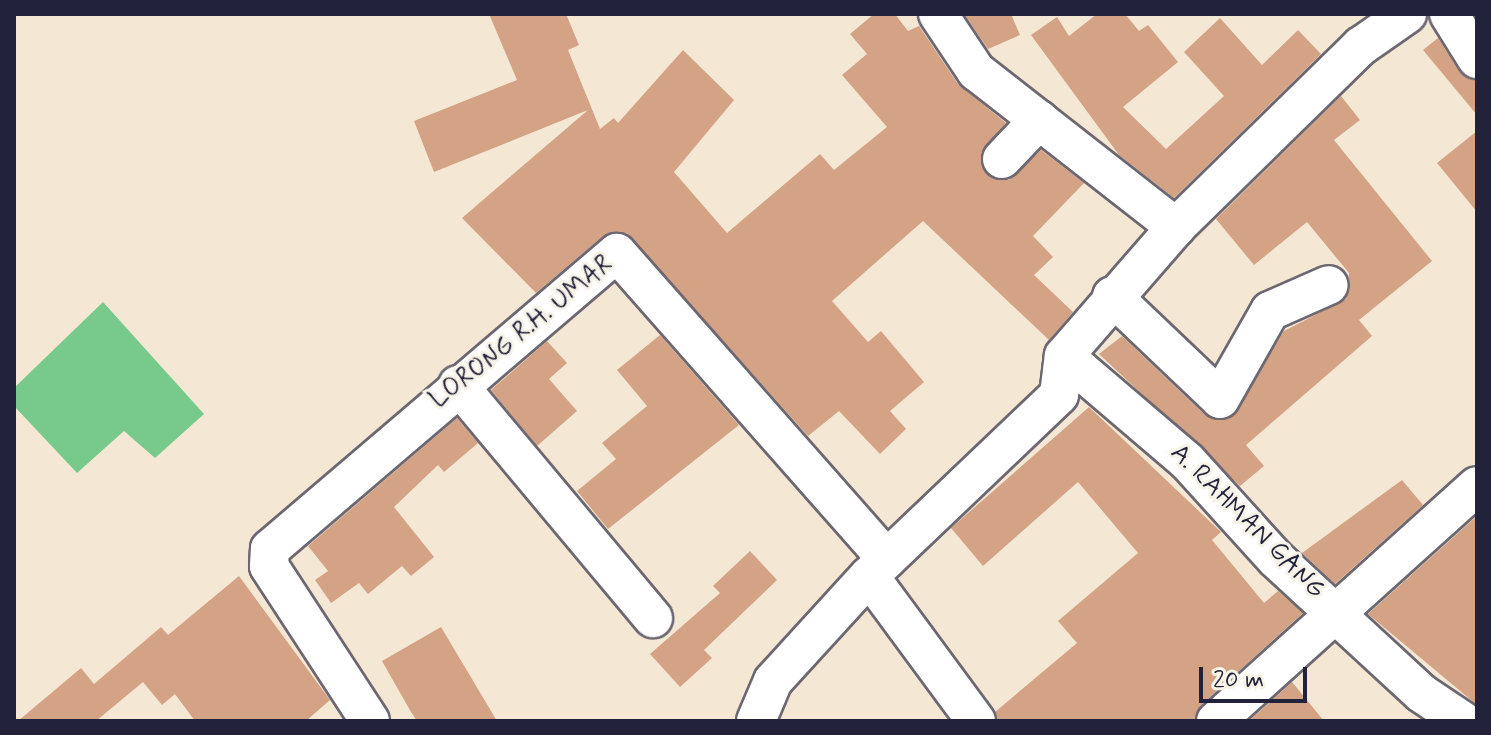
<!DOCTYPE html>
<style>
body{margin:0}
#map{position:relative;width:1491px;height:735px;overflow:hidden;background:#f4e8d5;font-family:Mynerve,sans-serif}
div>[style]{position:absolute}
.green>*{inset:0;background:#78ca8c}
.building>*{inset:0;background:#d4a285}
.roads{filter:drop-shadow(2px 0 #6c6771) drop-shadow(-2px 0 #6c6771) drop-shadow(0 2px #6c6771) drop-shadow(0 -2px #6c6771)}
.minor>*{height:38px;margin:-19px;padding:0 19px;transform-origin:19px;border-radius:19px;background:#fff}
span{translate:-50% -50%;white-space:nowrap;text-align:center;line-height:1.15;-webkit-text-stroke:6px #f7f3e8;paint-order:stroke}
.street-label{font-size:26px;color:#22223b}
.frame{position:absolute;inset:0;border:16px solid #22223b;pointer-events:none}
.scale{position:absolute;left:1199px;top:667px;width:108px;height:36px;box-sizing:border-box;border:4px solid #22223b;border-top:0;padding-left:10px;font-size:24px;line-height:28px;white-space:nowrap;color:#22223b;-webkit-text-stroke:6px #f7f3e8;paint-order:stroke}
</style>
<div id="map">
<div class="green">
<i style="clip-path:polygon(103px 302px,204px 414px,155px 458px,124px 431px,77px 473px,14px 406px,14px 388px)"></i>
</div>
<div class="building">
<i style="clip-path:polygon(489px 14px,566px 14px,579px 45px,568px 50px,600px 129px,614px 118px,618px 123px,683px 50px,734px 100px,674px 172px,727px 233px,820px 154px,834px 170px,887px 127px,842px 75px,867px 54px,850px 34px,874px 14px,895px 14px,908px 31px,919px 26px,958px 84px,1006px 123px,981px 153px,986px 174px,1009px 180px,1041px 150px,1084px 183px,1033px 236px,1053px 257px,1034px 275px,1073px 312px,1049px 340px,923px 221px,832px 301px,868px 342px,881px 331px,924px 382px,890px 411px,906px 429px,880px 454px,839px 411px,808px 436px,627px 233px,603px 236px,536px 293px,462px 218px,588px 110px,434px 172px,414px 121px,517px 80px)"></i>
<i style="clip-path:polygon(964px 14px,1011px 14px,1020px 35px,988px 49px)"></i>
<i style="clip-path:polygon(1097px 14px,1125px 14px,1139px 31px,1148px 25px,1178px 62px,1123px 107px,1166px 149px,1224px 96px,1184px 52px,1220px 18px,1262px 65px,1298px 30px,1321px 54px,1174px 198px,1119px 155px,1031px 35px,1057px 17px,1069px 36px)"></i>
<i style="clip-path:polygon(1438px 38px,1459px 71px,1477px 81px,1477px 115px,1423px 50px)"></i>
<i style="clip-path:polygon(1341px 96px,1360px 120px,1334px 140px,1432px 261px,1359px 320px,1372px 336px,1246px 445px,1264px 466px,1240px 486px,1099px 354px,1122px 336px,1205px 415px,1229px 419px,1284px 331px,1346px 299px,1349px 273px,1307px 222px,1254px 265px,1216px 219px)"></i>
<i style="clip-path:polygon(1477px 131px,1477px 212px,1437px 163px)"></i>
<i style="clip-path:polygon(660px 335px,739px 425px,608px 529px,577px 491px,616px 459px,602px 443px,647px 406px,617px 370px)"></i>
<i style="clip-path:polygon(547px 341px,567px 363px,549px 379px,577px 411px,537px 446px,491px 390px)"></i>
<i style="clip-path:polygon(1089px 407px,1221px 532px,1212px 540px,1264px 603px,1278px 591px,1303px 613px,1201px 705px,1195px 721px,998px 721px,995px 712px,1077px 643px,1058px 621px,1138px 553px,1078px 482px,983px 566px,951px 528px)"></i>
<i style="clip-path:polygon(457px 418px,478px 443px,444px 472px,438px 465px,394px 507px,434px 557px,411px 576px,402px 566px,368px 594px,359px 583px,331px 603px,315px 580px,328px 571px,308px 546px)"></i>
<i style="clip-path:polygon(1402px 480px,1423px 505px,1335px 584px,1302px 553px)"></i>
<i style="clip-path:polygon(1477px 516px,1477px 705px,1368px 614px)"></i>
<i style="clip-path:polygon(750px 551px,777px 580px,704px 650px,712px 658px,680px 687px,650px 654px,720px 593px,713px 586px)"></i>
<i style="clip-path:polygon(239px 576px,330px 700px,306px 721px,195px 721px,175px 694px,162px 705px,143px 682px,96px 721px,18px 721px,81px 668px,94px 684px,161px 627px,168px 635px)"></i>
<i style="clip-path:polygon(441px 627px,497px 721px,417px 721px,411px 712px,382px 661px)"></i>
<i style="clip-path:polygon(1292px 682px,1324px 721px,1249px 721px)"></i>
</div>
<div class="roads">
<div class="minor">
<i style="left:938px;top:14px;width:69px;rotate:56.3deg"></i>
<i style="left:976px;top:71px;width:254px;rotate:38deg"></i>
<i style="left:1449px;top:14px;width:53px;rotate:58.1deg"></i>
<i style="left:1002px;top:159px;width:54px;rotate:-46.5deg"></i>
<i style="left:1112px;top:296px;width:149px;rotate:43.6deg"></i>
<i style="left:1220px;top:399px;width:101px;rotate:-60.4deg"></i>
<i style="left:1270px;top:311px;width:64px;rotate:-23.8deg"></i>
<i style="left:1064px;top:356px;width:162px;rotate:40.5deg"></i>
<i style="left:1187px;top:461px;width:132px;rotate:47.8deg"></i>
<i style="left:1276px;top:559px;width:197px;rotate:42.7deg"></i>
<i style="left:1421px;top:693px;width:50px;rotate:33.7deg"></i>
<i style="left:458px;top:385px;width:304px;rotate:50.1deg"></i>
<i style="left:370px;top:721px;width:185px;rotate:-123.1deg"></i>
<i style="left:269px;top:566px;width:17px;rotate:-87deg"></i>
<i style="left:270px;top:549px;width:456px;rotate:-40.5deg"></i>
<i style="left:617px;top:253px;width:408px;rotate:48.6deg"></i>
<i style="left:756px;top:721px;width:43px;rotate:-67deg"></i>
<i style="left:773px;top:681px;width:142px;rotate:-47.6deg"></i>
<i style="left:976px;top:721px;width:180px;rotate:-126.4deg"></i>
<i style="left:869px;top:576px;width:262px;rotate:-43.6deg"></i>
<i style="left:1059px;top:395px;width:39px;rotate:-83deg"></i>
<i style="left:1064px;top:356px;width:171px;rotate:-49deg"></i>
<i style="left:1176px;top:227px;width:259px;rotate:-44.4deg"></i>
<i style="left:1361px;top:46px;width:56px;rotate:-34.8deg"></i>
<i style="left:1216px;top:721px;width:351px;rotate:-42deg"></i>
</div>
</div>
<div class="street-label">
<span style="left:522px;top:333px;rotate:-39deg">LORONG R.H. UMAR</span>
<span style="left:1247px;top:522px;rotate:45deg">A. RAHMAN GANG</span>
</div>
<div class="frame"></div>
<div class="scale">20 m</div>
</div>
